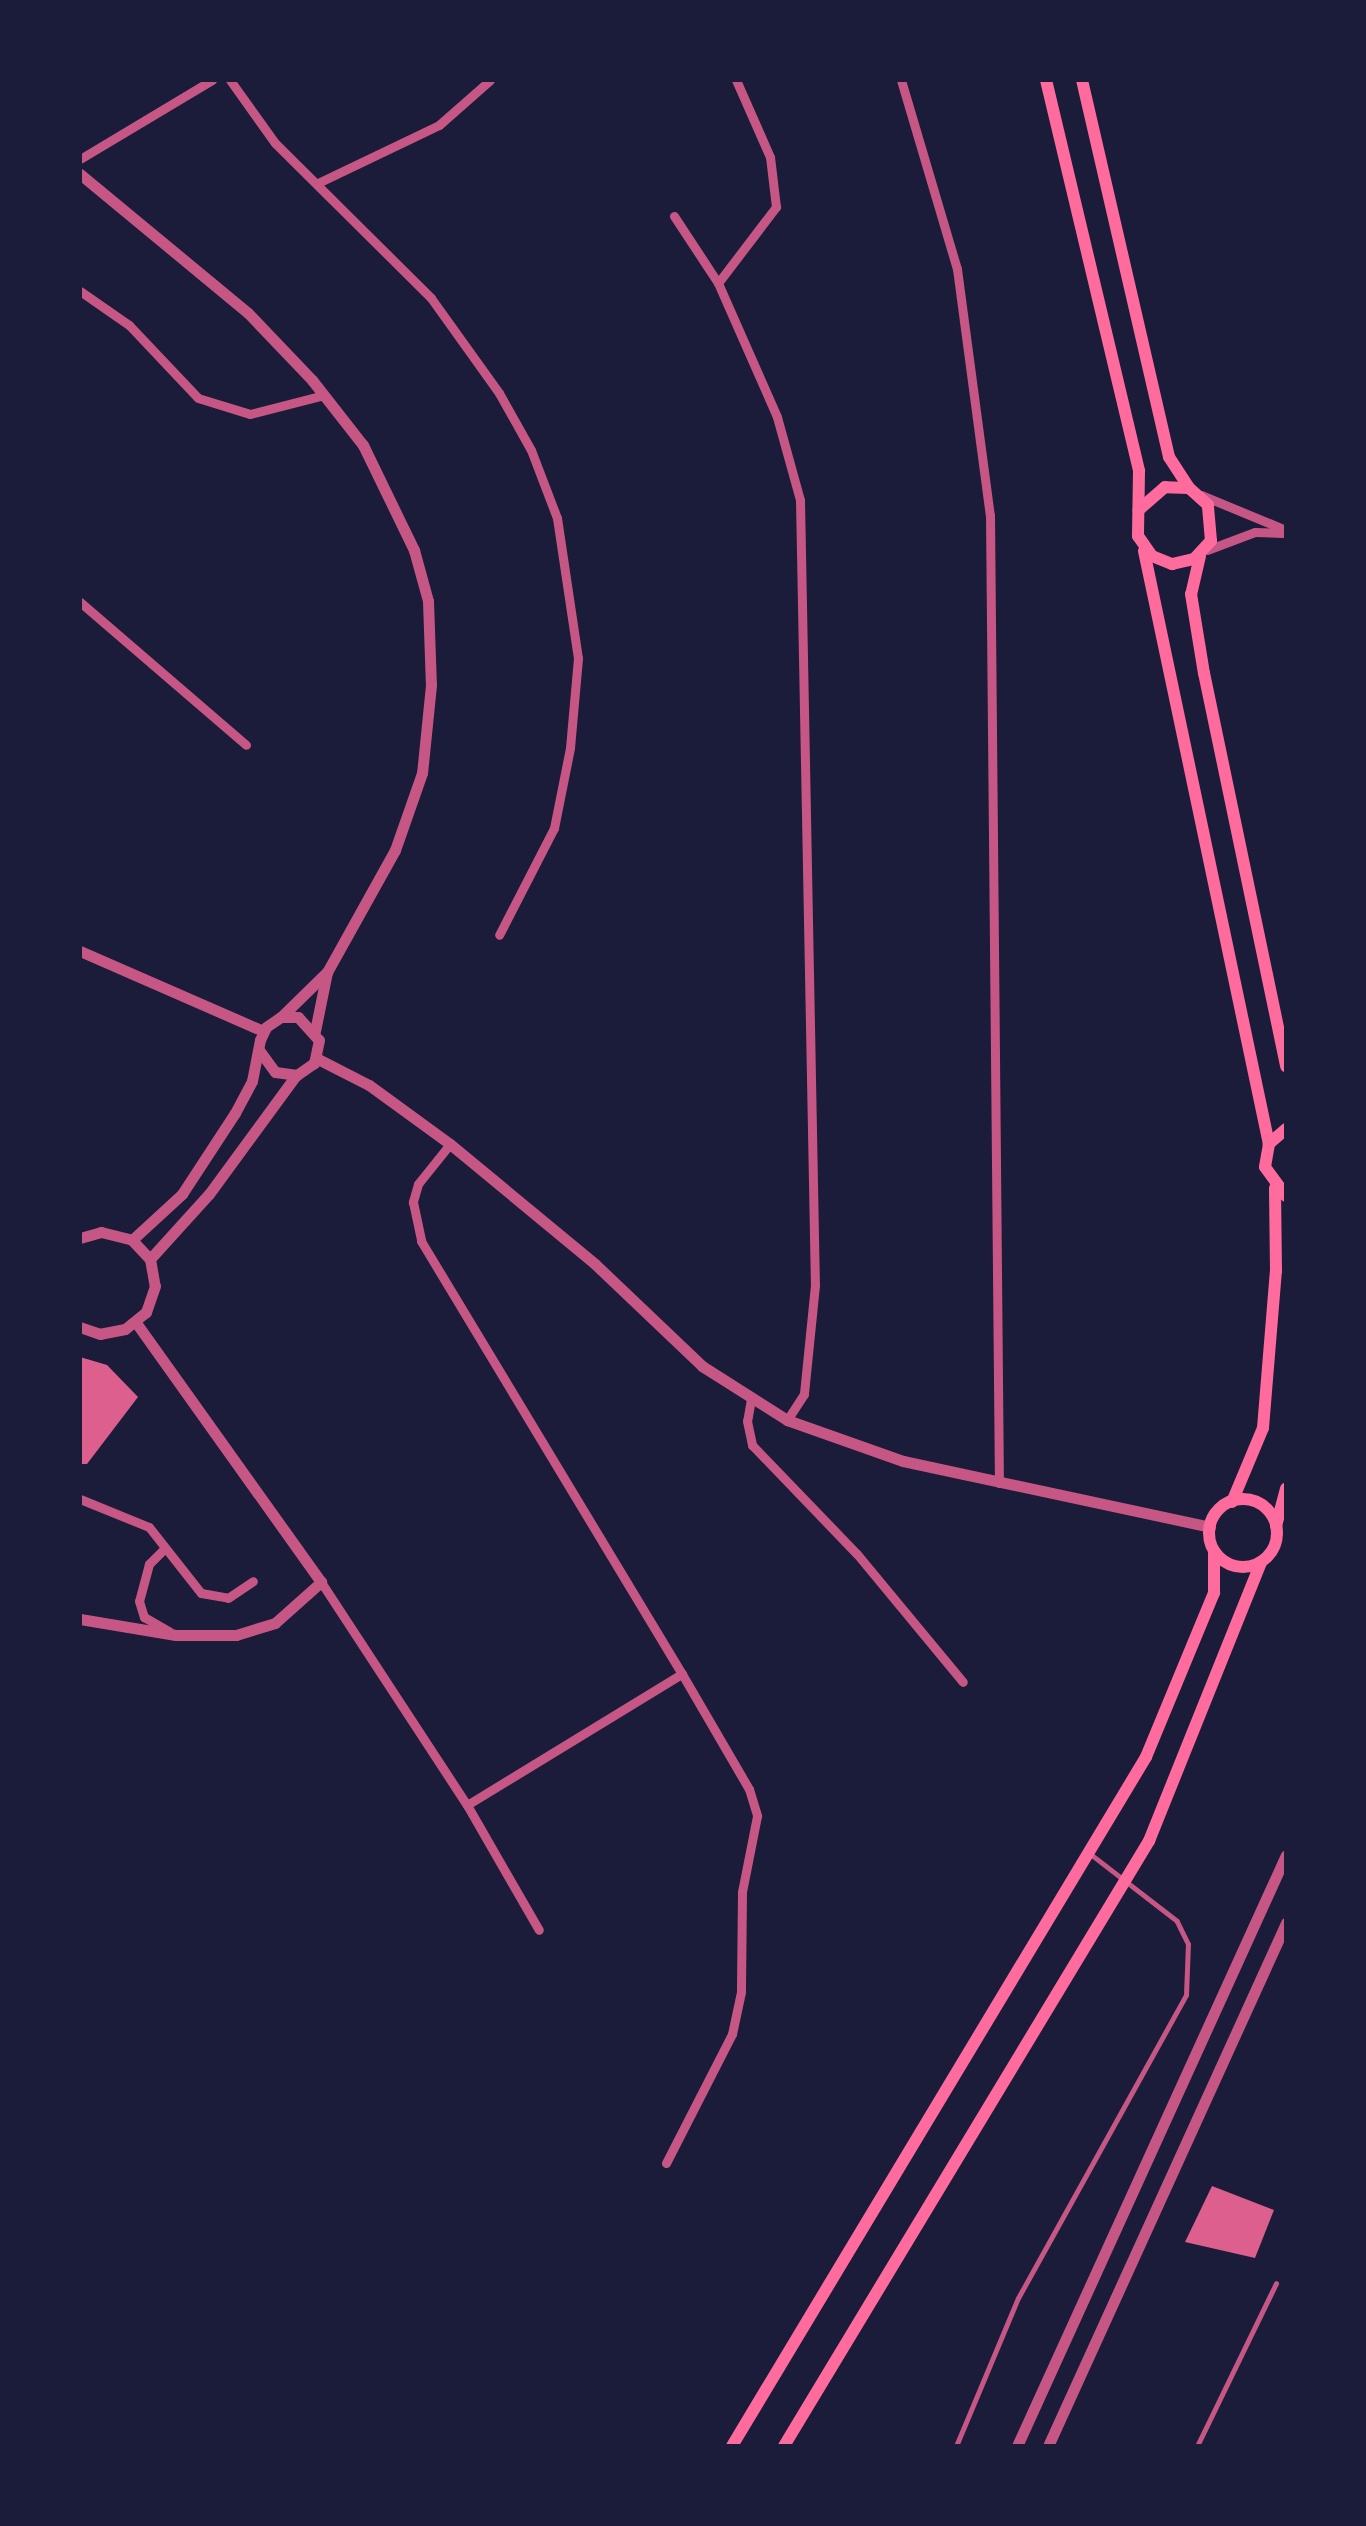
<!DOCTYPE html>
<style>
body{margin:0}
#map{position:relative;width:1366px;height:2526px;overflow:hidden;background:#1b1b3a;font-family:Roboto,sans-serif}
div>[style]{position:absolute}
.building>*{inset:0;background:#dd5f8e}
.service>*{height:5px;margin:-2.5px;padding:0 2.5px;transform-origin:2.5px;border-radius:2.5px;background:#c65784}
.minor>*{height:9px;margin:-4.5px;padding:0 4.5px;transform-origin:4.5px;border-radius:4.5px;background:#c65784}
.tertiary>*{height:11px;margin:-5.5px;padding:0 5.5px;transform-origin:5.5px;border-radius:5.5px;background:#c65784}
.secondary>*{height:12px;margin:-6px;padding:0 6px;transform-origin:6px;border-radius:6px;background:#ff6b9d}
.secondary>.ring{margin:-6px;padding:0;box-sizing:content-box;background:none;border:12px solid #ff6b9d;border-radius:50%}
span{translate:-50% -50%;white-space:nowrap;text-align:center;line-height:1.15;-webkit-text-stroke:8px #1b1b3a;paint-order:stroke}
.frame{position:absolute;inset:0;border:82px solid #1b1b3a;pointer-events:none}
</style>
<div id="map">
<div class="building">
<i style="clip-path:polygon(80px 1357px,107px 1365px,138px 1397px,87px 1464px,80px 1464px)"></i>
<i style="clip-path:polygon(1212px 2186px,1274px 2210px,1255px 2258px,1185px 2242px)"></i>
</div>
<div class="service">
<i style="left:956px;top:2446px;width:160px;rotate:-67.3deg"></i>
<i style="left:1018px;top:2298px;width:346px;rotate:-61deg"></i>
<i style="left:1186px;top:1995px;width:51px;rotate:-87.8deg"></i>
<i style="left:1188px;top:1944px;width:25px;rotate:-116deg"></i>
<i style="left:1177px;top:1921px;width:111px;rotate:-142.3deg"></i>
<i style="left:1197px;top:2446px;width:181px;rotate:-64.1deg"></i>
</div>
<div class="minor">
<i style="left:230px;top:80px;width:77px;rotate:54.5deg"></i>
<i style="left:275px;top:143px;width:220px;rotate:44.8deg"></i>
<i style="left:431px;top:298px;width:117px;rotate:54.4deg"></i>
<i style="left:499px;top:393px;width:65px;rotate:60.7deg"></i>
<i style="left:531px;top:450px;width:73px;rotate:69.1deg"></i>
<i style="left:557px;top:518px;width:142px;rotate:81.5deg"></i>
<i style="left:578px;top:658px;width:90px;rotate:95.1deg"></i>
<i style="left:570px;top:748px;width:82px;rotate:101.3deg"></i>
<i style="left:554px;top:828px;width:120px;rotate:117.2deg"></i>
<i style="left:901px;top:80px;width:197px;rotate:73.5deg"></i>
<i style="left:957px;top:269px;width:248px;rotate:82.4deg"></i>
<i style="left:990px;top:515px;width:968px;rotate:89.47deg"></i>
<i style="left:80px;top:159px;width:154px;rotate:-30.9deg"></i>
<i style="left:320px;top:182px;width:132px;rotate:-25.6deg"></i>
<i style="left:439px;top:125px;width:68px;rotate:-41.4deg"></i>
<i style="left:674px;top:216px;width:80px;rotate:56.7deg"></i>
<i style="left:718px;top:283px;width:146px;rotate:66.2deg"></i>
<i style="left:777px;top:417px;width:86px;rotate:74.5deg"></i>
<i style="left:800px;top:500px;width:785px;rotate:88.91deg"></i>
<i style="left:815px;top:1285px;width:110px;rotate:95.8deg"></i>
<i style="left:804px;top:1394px;width:31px;rotate:123deg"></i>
<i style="left:718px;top:283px;width:96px;rotate:-52.7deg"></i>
<i style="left:776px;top:207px;width:50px;rotate:-96.8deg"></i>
<i style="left:770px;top:157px;width:84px;rotate:-113.8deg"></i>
<i style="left:80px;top:291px;width:60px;rotate:34.8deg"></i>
<i style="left:129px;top:325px;width:100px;rotate:46.6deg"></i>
<i style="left:198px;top:398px;width:54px;rotate:17.1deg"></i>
<i style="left:250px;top:414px;width:76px;rotate:-14.4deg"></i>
<i style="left:1201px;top:495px;width:92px;rotate:22.4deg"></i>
<i style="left:1207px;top:550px;width:51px;rotate:-20.6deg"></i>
<i style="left:1255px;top:532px;width:28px;rotate:2deg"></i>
<i style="left:80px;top:602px;width:219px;rotate:40.7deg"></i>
<i style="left:450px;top:1144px;width:51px;rotate:128.7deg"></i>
<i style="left:418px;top:1184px;width:19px;rotate:106deg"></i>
<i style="left:413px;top:1202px;width:40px;rotate:78deg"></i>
<i style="left:421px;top:1241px;width:506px;rotate:58.92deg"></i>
<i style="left:682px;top:1674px;width:133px;rotate:59.8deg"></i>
<i style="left:749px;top:1789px;width:28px;rotate:73deg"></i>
<i style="left:757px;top:1816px;width:77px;rotate:101.2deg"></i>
<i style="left:742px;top:1892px;width:100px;rotate:90.6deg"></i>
<i style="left:741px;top:1992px;width:43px;rotate:102.1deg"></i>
<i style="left:732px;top:2034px;width:145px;rotate:117.1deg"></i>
<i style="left:751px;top:1399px;width:22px;rotate:100deg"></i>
<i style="left:747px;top:1421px;width:25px;rotate:78deg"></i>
<i style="left:752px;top:1445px;width:151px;rotate:46.1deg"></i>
<i style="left:857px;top:1554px;width:166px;rotate:50.4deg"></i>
<i style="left:80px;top:1499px;width:74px;rotate:22.1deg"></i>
<i style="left:149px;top:1527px;width:84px;rotate:51.8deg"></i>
<i style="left:201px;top:1593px;width:27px;rotate:10deg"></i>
<i style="left:228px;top:1598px;width:30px;rotate:-34deg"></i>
<i style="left:165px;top:1548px;width:23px;rotate:135deg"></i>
<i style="left:149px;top:1564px;width:38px;rotate:105deg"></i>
<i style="left:139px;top:1601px;width:17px;rotate:73deg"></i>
<i style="left:144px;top:1617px;width:30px;rotate:30deg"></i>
<i style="left:321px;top:1582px;width:267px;rotate:56.8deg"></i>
<i style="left:467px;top:1805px;width:144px;rotate:60.1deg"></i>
<i style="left:467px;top:1805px;width:252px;rotate:-31.4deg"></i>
</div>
<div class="tertiary">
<i style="left:80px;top:174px;width:218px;rotate:39.6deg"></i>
<i style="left:248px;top:313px;width:93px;rotate:46.3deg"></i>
<i style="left:312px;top:380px;width:83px;rotate:51.9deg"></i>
<i style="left:363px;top:445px;width:117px;rotate:64.1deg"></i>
<i style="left:414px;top:550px;width:53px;rotate:74.6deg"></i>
<i style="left:428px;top:601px;width:84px;rotate:88deg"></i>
<i style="left:431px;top:685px;width:88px;rotate:95.8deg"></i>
<i style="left:422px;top:773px;width:82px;rotate:109.3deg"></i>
<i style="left:395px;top:850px;width:140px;rotate:119.1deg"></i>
<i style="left:327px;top:972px;width:64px;rotate:135.6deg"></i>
<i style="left:80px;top:951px;width:200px;rotate:23.6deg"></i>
<i style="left:315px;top:1031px;width:60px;rotate:-78.5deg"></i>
<i style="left:316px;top:1058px;width:59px;rotate:27deg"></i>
<i style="left:369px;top:1085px;width:100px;rotate:36.1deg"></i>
<i style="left:450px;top:1144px;width:188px;rotate:39.6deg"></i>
<i style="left:595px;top:1264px;width:148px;rotate:43.6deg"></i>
<i style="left:702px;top:1366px;width:101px;rotate:32.4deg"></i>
<i style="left:787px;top:1420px;width:123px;rotate:19.5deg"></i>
<i style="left:903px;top:1461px;width:314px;rotate:12.1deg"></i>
<i style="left:80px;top:1238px;width:22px;rotate:-16deg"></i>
<i style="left:101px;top:1232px;width:32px;rotate:14deg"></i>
<i style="left:132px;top:1240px;width:26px;rotate:47deg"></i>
<i style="left:150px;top:1259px;width:27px;rotate:80deg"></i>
<i style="left:155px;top:1286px;width:28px;rotate:109deg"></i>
<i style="left:146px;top:1312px;width:27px;rotate:141deg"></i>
<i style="left:125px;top:1329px;width:25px;rotate:169deg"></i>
<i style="left:100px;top:1334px;width:21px;rotate:-161deg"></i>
<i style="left:132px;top:1240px;width:68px;rotate:-42.6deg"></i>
<i style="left:182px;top:1194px;width:97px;rotate:-56.8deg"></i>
<i style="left:235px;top:1113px;width:36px;rotate:-62deg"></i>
<i style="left:252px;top:1081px;width:42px;rotate:-79deg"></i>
<i style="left:260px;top:1040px;width:14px;rotate:-65deg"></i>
<i style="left:266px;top:1027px;width:18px;rotate:-34deg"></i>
<i style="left:281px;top:1017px;width:17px"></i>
<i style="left:298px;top:1017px;width:31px;rotate:48deg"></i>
<i style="left:319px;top:1040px;width:24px;rotate:102deg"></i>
<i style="left:314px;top:1063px;width:21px;rotate:145deg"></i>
<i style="left:297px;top:1075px;width:22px;rotate:-172deg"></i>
<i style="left:275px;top:1072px;width:27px;rotate:-126deg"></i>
<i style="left:150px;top:1259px;width:88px;rotate:-47.8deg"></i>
<i style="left:209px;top:1194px;width:147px;rotate:-53.8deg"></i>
<i style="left:80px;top:1619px;width:97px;rotate:9.5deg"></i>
<i style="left:176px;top:1635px;width:60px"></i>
<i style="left:236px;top:1635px;width:41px;rotate:-17.1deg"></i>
<i style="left:275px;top:1623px;width:62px;rotate:-41.7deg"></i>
<i style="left:321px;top:1582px;width:318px;rotate:-125.5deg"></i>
<i style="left:1017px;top:2446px;width:649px;rotate:-65.53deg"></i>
<i style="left:1048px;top:2446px;width:575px;rotate:-65.53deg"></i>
</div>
<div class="secondary">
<i style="left:1046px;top:80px;width:402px;rotate:76.6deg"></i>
<i style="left:1139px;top:471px;width:65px;rotate:90.9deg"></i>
<i style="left:1138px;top:536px;width:24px;rotate:55deg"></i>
<i style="left:1152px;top:556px;width:22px;rotate:22deg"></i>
<i style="left:1172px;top:564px;width:23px;rotate:-13deg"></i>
<i style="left:1194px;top:559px;width:25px;rotate:-47deg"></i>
<i style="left:1211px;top:541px;width:36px;rotate:-95deg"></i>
<i style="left:1208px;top:505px;width:25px;rotate:-138deg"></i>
<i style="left:1189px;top:488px;width:24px;rotate:-178deg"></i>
<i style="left:1165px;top:487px;width:35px;rotate:139deg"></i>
<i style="left:1082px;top:80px;width:387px;rotate:77deg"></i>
<i style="left:1169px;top:457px;width:37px;rotate:57deg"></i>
<i style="left:1144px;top:551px;width:606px;rotate:78.1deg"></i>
<i style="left:1200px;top:556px;width:39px;rotate:103deg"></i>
<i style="left:1191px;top:594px;width:80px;rotate:80.7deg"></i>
<i style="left:1204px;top:673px;width:402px;rotate:78.2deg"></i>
<i style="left:1286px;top:1129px;width:23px;rotate:139deg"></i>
<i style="left:1269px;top:1144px;width:23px;rotate:100deg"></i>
<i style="left:1265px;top:1167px;width:36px;rotate:54deg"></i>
<i class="ring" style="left:1209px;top:1499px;width:56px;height:56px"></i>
<i style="left:1232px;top:1502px;width:80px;rotate:-67.3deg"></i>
<i style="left:1263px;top:1428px;width:158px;rotate:-85.3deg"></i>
<i style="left:1276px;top:1271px;width:83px;rotate:-90.7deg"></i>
<i style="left:1276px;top:1526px;width:39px;rotate:-75deg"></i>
<i style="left:732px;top:2446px;width:804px;rotate:-59deg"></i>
<i style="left:1146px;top:1757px;width:178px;rotate:-67.5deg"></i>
<i style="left:1214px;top:1593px;width:42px;rotate:-90deg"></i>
<i style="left:784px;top:2446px;width:707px;rotate:-58.9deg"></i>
<i style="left:1149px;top:1841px;width:301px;rotate:-68.1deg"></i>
</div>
<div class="frame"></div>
</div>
